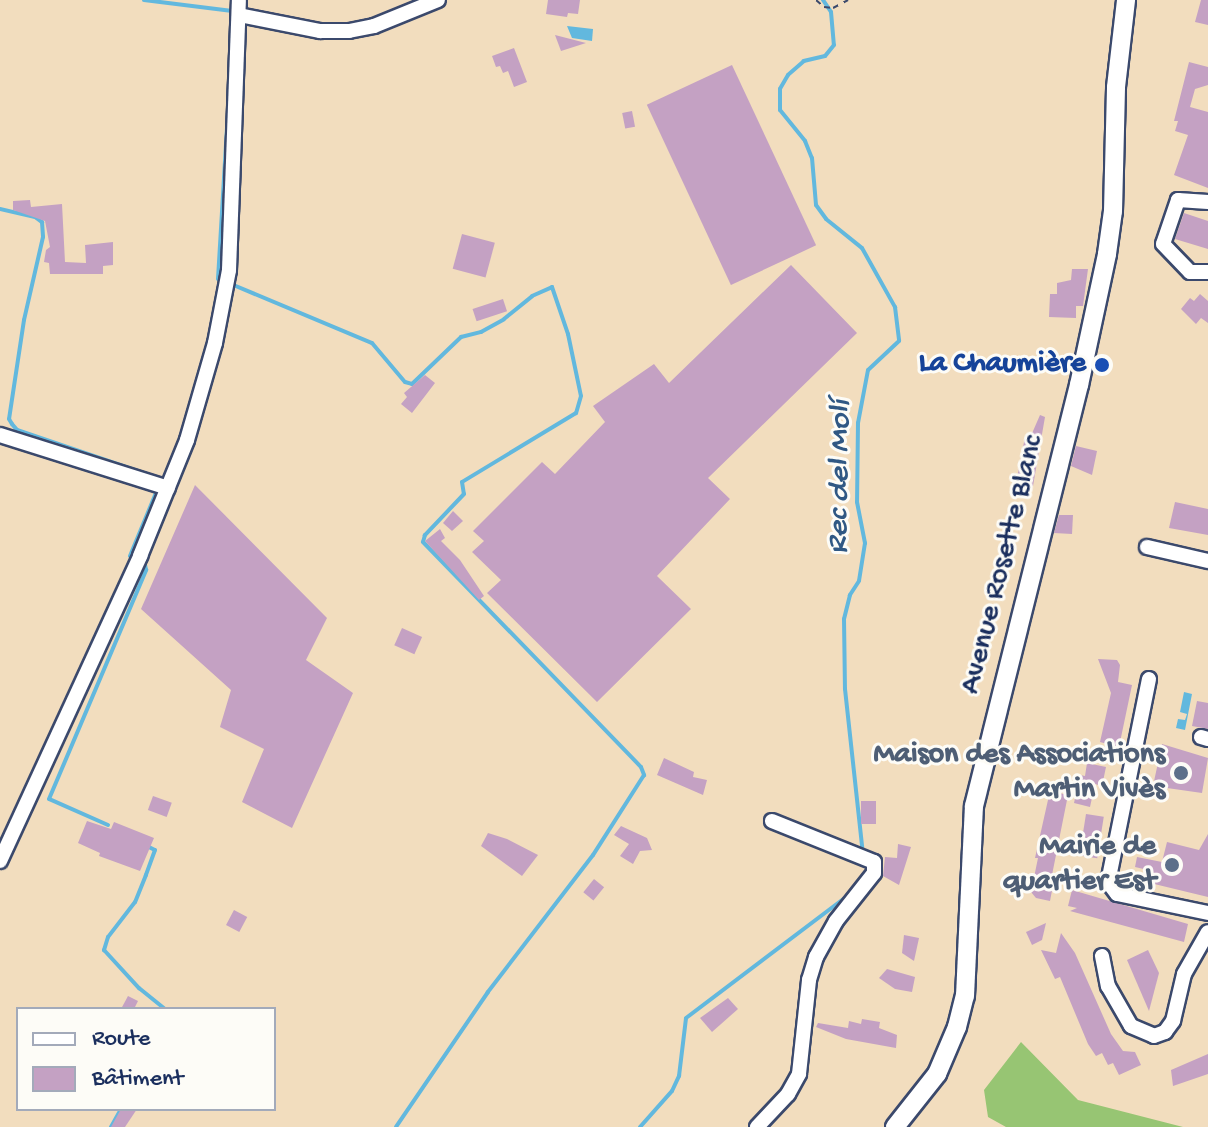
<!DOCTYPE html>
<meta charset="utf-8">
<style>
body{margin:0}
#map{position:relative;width:1208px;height:1127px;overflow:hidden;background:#f2ddbe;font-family:"Gochi Hand",sans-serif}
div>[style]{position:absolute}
.green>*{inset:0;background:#97c573}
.water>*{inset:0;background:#62b8de}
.stream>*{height:4px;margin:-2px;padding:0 2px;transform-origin:2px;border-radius:2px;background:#62b8de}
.building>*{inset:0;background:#c4a1c3;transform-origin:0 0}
.path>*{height:2px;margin-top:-1px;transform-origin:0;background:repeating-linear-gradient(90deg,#3b496c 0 6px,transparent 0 12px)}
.roads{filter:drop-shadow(2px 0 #3b496c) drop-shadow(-2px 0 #3b496c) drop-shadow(0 2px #3b496c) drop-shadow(0 -2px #3b496c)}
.minor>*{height:14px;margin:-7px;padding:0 7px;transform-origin:7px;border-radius:7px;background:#fff}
.major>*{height:18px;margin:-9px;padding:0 9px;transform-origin:9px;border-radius:9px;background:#fff}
.dots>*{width:22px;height:22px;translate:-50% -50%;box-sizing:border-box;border:4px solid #fdfcf7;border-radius:50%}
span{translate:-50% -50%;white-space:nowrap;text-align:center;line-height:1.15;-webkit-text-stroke:6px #fdfcf7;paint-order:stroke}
.transit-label{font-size:30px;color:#164399;font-weight:700}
.right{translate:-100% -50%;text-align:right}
.street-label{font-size:30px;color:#1b2f5e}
.service-label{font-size:30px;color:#4e5e75;font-weight:700}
.water-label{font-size:32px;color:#305884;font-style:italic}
.legend{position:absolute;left:16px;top:1007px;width:260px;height:104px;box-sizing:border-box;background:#fdfcf7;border:2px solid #a3aaba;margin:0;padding:10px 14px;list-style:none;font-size:24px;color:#1b2f5e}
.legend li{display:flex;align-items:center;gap:16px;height:40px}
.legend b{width:40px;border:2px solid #a3aaba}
</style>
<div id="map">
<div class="green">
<i style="clip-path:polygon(1021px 1042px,1078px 1100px,1183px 1127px,1006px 1127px,988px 1117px,984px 1090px)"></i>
</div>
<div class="water">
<i style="clip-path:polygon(567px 26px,593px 29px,592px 41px,572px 38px)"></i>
<i style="clip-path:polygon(1184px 692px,1192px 694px,1185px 730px,1176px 728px,1178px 719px,1185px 720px,1187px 714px,1180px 712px)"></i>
</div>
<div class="stream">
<i style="left:144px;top:0;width:89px;rotate:7.1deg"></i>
<i style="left:232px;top:11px;width:2px;rotate:90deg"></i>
<i style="left:823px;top:0;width:14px;rotate:56deg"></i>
<i style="left:831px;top:12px;width:33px;rotate:85deg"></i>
<i style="left:834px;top:45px;width:14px;rotate:129deg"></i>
<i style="left:825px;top:56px;width:22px;rotate:167deg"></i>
<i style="left:804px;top:61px;width:21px;rotate:139deg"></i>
<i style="left:788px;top:75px;width:16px;rotate:120deg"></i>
<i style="left:780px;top:89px;width:21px;rotate:90deg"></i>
<i style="left:780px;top:110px;width:40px;rotate:51deg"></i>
<i style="left:805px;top:141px;width:18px;rotate:68deg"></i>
<i style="left:812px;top:158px;width:47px;rotate:85.1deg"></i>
<i style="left:816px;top:205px;width:17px;rotate:54deg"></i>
<i style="left:826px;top:219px;width:46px;rotate:38.9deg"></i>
<i style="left:862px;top:248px;width:68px;rotate:60.8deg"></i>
<i style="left:895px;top:307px;width:34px;rotate:83deg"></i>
<i style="left:899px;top:341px;width:42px;rotate:136.9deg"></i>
<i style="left:868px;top:370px;width:54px;rotate:100.7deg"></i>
<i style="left:858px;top:423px;width:79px;rotate:90.7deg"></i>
<i style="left:857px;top:502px;width:42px;rotate:79deg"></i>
<i style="left:865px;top:543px;width:38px;rotate:99deg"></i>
<i style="left:859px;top:581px;width:17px;rotate:123deg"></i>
<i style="left:850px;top:595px;width:25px;rotate:104deg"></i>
<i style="left:844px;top:619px;width:70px;rotate:89.2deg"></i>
<i style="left:845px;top:689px;width:166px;rotate:83.8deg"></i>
<i style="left:0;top:209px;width:36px;rotate:13deg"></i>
<i style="left:35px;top:217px;width:9px;rotate:36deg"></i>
<i style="left:42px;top:222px;width:15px;rotate:86deg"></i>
<i style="left:43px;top:237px;width:85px;rotate:102.9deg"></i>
<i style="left:24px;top:320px;width:100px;rotate:98.6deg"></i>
<i style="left:9px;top:419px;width:6px;rotate:59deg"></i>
<i style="left:12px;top:424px;width:8px;rotate:50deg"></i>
<i style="left:17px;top:430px;width:140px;rotate:18.7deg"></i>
<i style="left:223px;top:281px;width:5px;rotate:-158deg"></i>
<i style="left:218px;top:279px;width:153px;rotate:-86.6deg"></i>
<i style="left:231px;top:284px;width:153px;rotate:22.7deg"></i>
<i style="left:372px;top:343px;width:51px;rotate:49.8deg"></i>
<i style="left:405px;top:382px;width:7px;rotate:16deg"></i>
<i style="left:412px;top:384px;width:68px;rotate:-43.8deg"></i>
<i style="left:461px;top:337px;width:21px;rotate:-14deg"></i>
<i style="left:481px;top:332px;width:26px;rotate:-29deg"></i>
<i style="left:504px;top:319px;width:36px;rotate:-39deg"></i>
<i style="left:532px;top:296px;width:22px;rotate:-24deg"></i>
<i style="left:552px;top:287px;width:50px;rotate:71.2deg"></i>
<i style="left:568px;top:334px;width:63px;rotate:78.2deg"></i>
<i style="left:581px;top:396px;width:18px;rotate:106deg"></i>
<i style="left:576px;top:413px;width:133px;rotate:148.8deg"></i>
<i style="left:462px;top:482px;width:12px;rotate:81deg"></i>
<i style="left:464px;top:494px;width:57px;rotate:133.6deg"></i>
<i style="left:425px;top:535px;width:7px;rotate:106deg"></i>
<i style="left:423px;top:542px;width:313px;rotate:45.9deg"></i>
<i style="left:641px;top:767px;width:9px;rotate:69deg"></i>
<i style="left:644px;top:775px;width:95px;rotate:122.5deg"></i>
<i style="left:593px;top:855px;width:173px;rotate:127.5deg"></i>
<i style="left:488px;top:992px;width:163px;rotate:124.3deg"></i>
<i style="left:130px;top:556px;width:74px;rotate:-67.6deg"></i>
<i style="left:108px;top:825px;width:64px;rotate:-156.2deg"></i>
<i style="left:49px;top:799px;width:249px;rotate:-67deg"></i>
<i style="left:146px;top:570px;width:10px;rotate:-101deg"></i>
<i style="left:145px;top:845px;width:11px;rotate:27deg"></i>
<i style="left:155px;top:850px;width:27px;rotate:110deg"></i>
<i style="left:146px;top:875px;width:29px;rotate:112deg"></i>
<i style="left:135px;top:902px;width:44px;rotate:127.6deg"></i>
<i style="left:108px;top:937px;width:14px;rotate:107deg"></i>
<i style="left:104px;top:950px;width:52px;rotate:47.4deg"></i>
<i style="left:139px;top:988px;width:33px;rotate:39deg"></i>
<i style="left:111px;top:1127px;width:21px;rotate:-61deg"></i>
<i style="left:640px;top:1127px;width:48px;rotate:-48.4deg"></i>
<i style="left:672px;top:1091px;width:17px;rotate:-65deg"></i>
<i style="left:679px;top:1076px;width:58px;rotate:-83.1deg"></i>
<i style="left:686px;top:1018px;width:206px;rotate:-37.1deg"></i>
</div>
<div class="building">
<i style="clip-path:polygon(548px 0,580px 0,578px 14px,568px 13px,567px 17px,546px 14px)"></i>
<i style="clip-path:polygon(1201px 0,1208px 0,1208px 25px,1195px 22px)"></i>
<i style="clip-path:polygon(555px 35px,586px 43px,561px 51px)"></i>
<i style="clip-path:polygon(514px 48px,527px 82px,514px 87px,508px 71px,503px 73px,500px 66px,496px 67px,492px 56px)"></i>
<i style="clip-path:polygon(1189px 62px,1208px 67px,1208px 85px,1195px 89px,1190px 107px,1208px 112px,1208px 188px,1174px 175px,1188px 135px,1175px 131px,1178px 121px,1174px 121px)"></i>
<i style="left:732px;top:65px;width:199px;height:94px;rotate:65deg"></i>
<i style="left:632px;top:111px;width:16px;height:10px;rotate:79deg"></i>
<i style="clip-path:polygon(30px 200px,31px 207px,62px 204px,65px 262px,86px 263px,85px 245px,113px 242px,113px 265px,103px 266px,103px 274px,50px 274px,49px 263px,44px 262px,46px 250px,50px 247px,45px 221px,13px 210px,13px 201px)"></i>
<i style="clip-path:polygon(1184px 213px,1208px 221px,1208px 249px,1175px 239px)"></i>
<i style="left:462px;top:234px;width:34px;height:36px;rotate:15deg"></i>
<i style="clip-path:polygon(791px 265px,857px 333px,708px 478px,730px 499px,657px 576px,691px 609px,597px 702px,487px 593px,501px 580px,472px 552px,484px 541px,473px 531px,542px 462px,555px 474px,605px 422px,593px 406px,654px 364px,669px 383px)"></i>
<i style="clip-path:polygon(1072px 269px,1088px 269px,1083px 306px,1076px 306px,1076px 318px,1049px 317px,1050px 294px,1057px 294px,1057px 283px,1071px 280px)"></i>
<i style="clip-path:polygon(1200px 294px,1208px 301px,1208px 323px,1201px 318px,1196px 324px,1181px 309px,1190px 298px,1194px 301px)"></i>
<i style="left:503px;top:299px;width:13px;height:32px;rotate:72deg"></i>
<i style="clip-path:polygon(425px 375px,435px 383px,412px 413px,401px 404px,407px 397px,404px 393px)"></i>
<i style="clip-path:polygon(1040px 415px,1045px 417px,1033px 486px,1016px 483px,1025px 437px,1030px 438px)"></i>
<i style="clip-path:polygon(1076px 446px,1097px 451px,1092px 475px,1071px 466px)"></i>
<i style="clip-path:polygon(195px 485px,327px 618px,306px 660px,353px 693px,292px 828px,242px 802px,264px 749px,220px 727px,231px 690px,141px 609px)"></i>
<i style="clip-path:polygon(1175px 502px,1208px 509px,1208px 535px,1169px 528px)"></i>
<i style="clip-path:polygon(453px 511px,463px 521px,452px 531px,443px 523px)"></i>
<i style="clip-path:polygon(1059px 515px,1073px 515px,1072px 534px,1054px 533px)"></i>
<i style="clip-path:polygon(440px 529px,445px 538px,441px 541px,460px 560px,484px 596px,479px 600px,425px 541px)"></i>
<i style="left:402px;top:628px;width:22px;height:19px;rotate:24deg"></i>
<i style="clip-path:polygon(1098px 659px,1117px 660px,1120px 665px,1118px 682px,1132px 685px,1119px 747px,1100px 742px,1111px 693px)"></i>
<i style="clip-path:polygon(1197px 701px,1208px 703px,1208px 729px,1192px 726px)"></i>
<i style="clip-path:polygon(1162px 744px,1208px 758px,1202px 793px,1153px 786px)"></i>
<i style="clip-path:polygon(664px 758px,694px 772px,693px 777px,707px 780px,703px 795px,657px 775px)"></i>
<i style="clip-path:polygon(1087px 763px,1106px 767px,1102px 786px,1095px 784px,1090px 807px,1074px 803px,1080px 775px,1085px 776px)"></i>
<i style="clip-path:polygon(1050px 791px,1068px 795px,1051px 880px,1054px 880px,1050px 901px,1036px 898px,1031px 892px,1038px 858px,1035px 858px)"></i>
<i style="left:153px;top:796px;width:20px;height:15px;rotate:20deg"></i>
<i style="left:861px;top:801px;width:15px;height:23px"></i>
<i style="left:1086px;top:814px;width:18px;height:42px;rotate:9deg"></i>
<i style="clip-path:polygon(87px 821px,111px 829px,114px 822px,154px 838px,140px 871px,99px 856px,100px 853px,78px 843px)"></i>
<i style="clip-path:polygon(621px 826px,647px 838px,652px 850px,640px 851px,633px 864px,620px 856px,629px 844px,614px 835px)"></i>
<i style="clip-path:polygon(488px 833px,507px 839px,538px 855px,522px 876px,481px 846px)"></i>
<i style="clip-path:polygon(1208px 834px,1208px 897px,1146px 882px,1148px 870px,1135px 867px,1137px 857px,1162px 862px,1167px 842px,1199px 850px)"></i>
<i style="clip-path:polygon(898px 844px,911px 847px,899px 885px,883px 876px,885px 857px,897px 858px)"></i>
<i style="left:594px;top:879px;width:13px;height:17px;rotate:39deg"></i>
<i style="clip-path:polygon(1072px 890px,1188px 924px,1184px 942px,1070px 911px,1077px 908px,1068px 906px)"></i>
<i style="left:234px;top:910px;width:15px;height:17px;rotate:28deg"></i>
<i style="clip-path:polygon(1046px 923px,1042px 940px,1032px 945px,1026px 932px)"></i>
<i style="clip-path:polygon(1061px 933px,1075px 953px,1111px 1034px,1123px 1051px,1135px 1052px,1141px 1065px,1119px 1075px,1113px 1063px,1108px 1065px,1102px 1053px,1096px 1056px,1088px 1044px,1060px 977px,1055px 979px,1041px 950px,1056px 953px)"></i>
<i style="clip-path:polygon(904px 935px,919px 938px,914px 961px,902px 953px)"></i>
<i style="clip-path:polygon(1148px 950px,1159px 973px,1149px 1011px,1127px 960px)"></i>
<i style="clip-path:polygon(887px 969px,915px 977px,912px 992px,895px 989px,879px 978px)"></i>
<i style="clip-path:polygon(128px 996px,138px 1001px,134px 1009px,121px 1009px)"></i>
<i style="clip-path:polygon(728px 998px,738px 1009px,712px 1032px,700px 1018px)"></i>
<i style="clip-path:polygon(862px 1019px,880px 1022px,879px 1028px,897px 1035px,896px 1048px,846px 1039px,816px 1027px,818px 1023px,848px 1028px,849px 1021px,861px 1024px)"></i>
<i style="clip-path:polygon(1208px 1054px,1208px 1074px,1173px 1086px,1171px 1070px)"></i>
<i style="clip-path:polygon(121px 1109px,137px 1109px,125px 1127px,111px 1127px)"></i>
</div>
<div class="path">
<i style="left:816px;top:0;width:11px;rotate:41deg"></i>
<i style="left:824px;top:7px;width:9px;rotate:6deg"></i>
<i style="left:833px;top:8px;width:17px;rotate:-28deg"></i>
</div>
<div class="roads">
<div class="minor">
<i style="left:239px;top:15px;width:83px;rotate:11.2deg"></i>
<i style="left:320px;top:31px;width:29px"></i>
<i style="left:349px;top:31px;width:25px;rotate:-11deg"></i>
<i style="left:374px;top:26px;width:69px;rotate:-22.1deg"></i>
<i style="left:1208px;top:202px;width:30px;rotate:-176deg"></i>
<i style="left:1178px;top:200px;width:46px;rotate:108.8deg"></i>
<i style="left:1163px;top:244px;width:39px;rotate:46deg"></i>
<i style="left:1190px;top:272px;width:18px"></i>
<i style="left:0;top:435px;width:176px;rotate:17.5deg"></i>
<i style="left:1147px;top:547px;width:63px;rotate:12.9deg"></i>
<i style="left:1149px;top:679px;width:207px;rotate:101.4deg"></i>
<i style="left:1108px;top:882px;width:15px;rotate:53deg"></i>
<i style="left:1117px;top:894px;width:93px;rotate:11.8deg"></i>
<i style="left:1201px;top:737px;width:7px;rotate:16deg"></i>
<i style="left:0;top:861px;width:336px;rotate:-65.3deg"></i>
<i style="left:140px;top:556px;width:125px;rotate:-67.9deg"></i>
<i style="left:187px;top:440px;width:101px;rotate:-73.9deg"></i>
<i style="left:215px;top:343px;width:74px;rotate:-79.1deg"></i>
<i style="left:229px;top:270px;width:270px;rotate:-87.9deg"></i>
<i style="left:1102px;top:956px;width:31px;rotate:79deg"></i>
<i style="left:1108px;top:986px;width:46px;rotate:60.1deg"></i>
<i style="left:1131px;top:1026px;width:25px;rotate:23deg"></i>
<i style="left:1154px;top:1036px;width:12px;rotate:-20deg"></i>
<i style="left:1165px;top:1032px;width:14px;rotate:-54deg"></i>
<i style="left:1173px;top:1021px;width:48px;rotate:-76.8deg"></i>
<i style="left:1184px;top:974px;width:48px;rotate:-60.3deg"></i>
<i style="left:757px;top:1127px;width:45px;rotate:-46.8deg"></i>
<i style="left:788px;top:1094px;width:23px;rotate:-61deg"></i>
<i style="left:799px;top:1074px;width:95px;rotate:-83.9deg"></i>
<i style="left:809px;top:980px;width:24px;rotate:-73deg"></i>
<i style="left:816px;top:957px;width:41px;rotate:-60.9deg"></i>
<i style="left:836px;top:921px;width:61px;rotate:-51.6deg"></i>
<i style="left:874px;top:873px;width:11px;rotate:-90deg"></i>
<i style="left:874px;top:862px;width:110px;rotate:-158.1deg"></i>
</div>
<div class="major">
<i style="left:895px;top:1127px;width:68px;rotate:-51.6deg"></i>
<i style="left:937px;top:1074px;width:51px;rotate:-66.9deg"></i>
<i style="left:957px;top:1027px;width:32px;rotate:-76deg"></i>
<i style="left:965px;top:996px;width:190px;rotate:-87.3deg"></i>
<i style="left:974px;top:806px;width:434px;rotate:-76deg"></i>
<i style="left:1079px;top:385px;width:134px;rotate:-77.9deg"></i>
<i style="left:1107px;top:254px;width:43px;rotate:-82.1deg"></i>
<i style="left:1113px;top:211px;width:124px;rotate:-88.6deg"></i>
<i style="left:1116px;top:87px;width:88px;rotate:-83.4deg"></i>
</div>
</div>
<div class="dots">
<i style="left:1102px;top:365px;background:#1a4fb4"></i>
<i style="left:1181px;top:773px;background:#5c6f8a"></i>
<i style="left:1172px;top:865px;background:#5c6f8a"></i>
</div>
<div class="transit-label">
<span class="right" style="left:1086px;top:365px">La Chaumière</span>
</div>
<div class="street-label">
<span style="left:1004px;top:565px;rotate:-76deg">Avenue Rosette Blanc</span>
</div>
<div class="service-label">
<span class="right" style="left:1165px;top:773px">Maison des Associations<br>Martin Vivès</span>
<span class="right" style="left:1156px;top:865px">Mairie de<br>quartier Est</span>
</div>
<div class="water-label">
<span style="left:841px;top:477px;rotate:-89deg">Rec del Molí</span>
</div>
<ul class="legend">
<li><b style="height:10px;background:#fff"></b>Route</li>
<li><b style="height:22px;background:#c4a1c3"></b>Bâtiment</li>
</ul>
</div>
